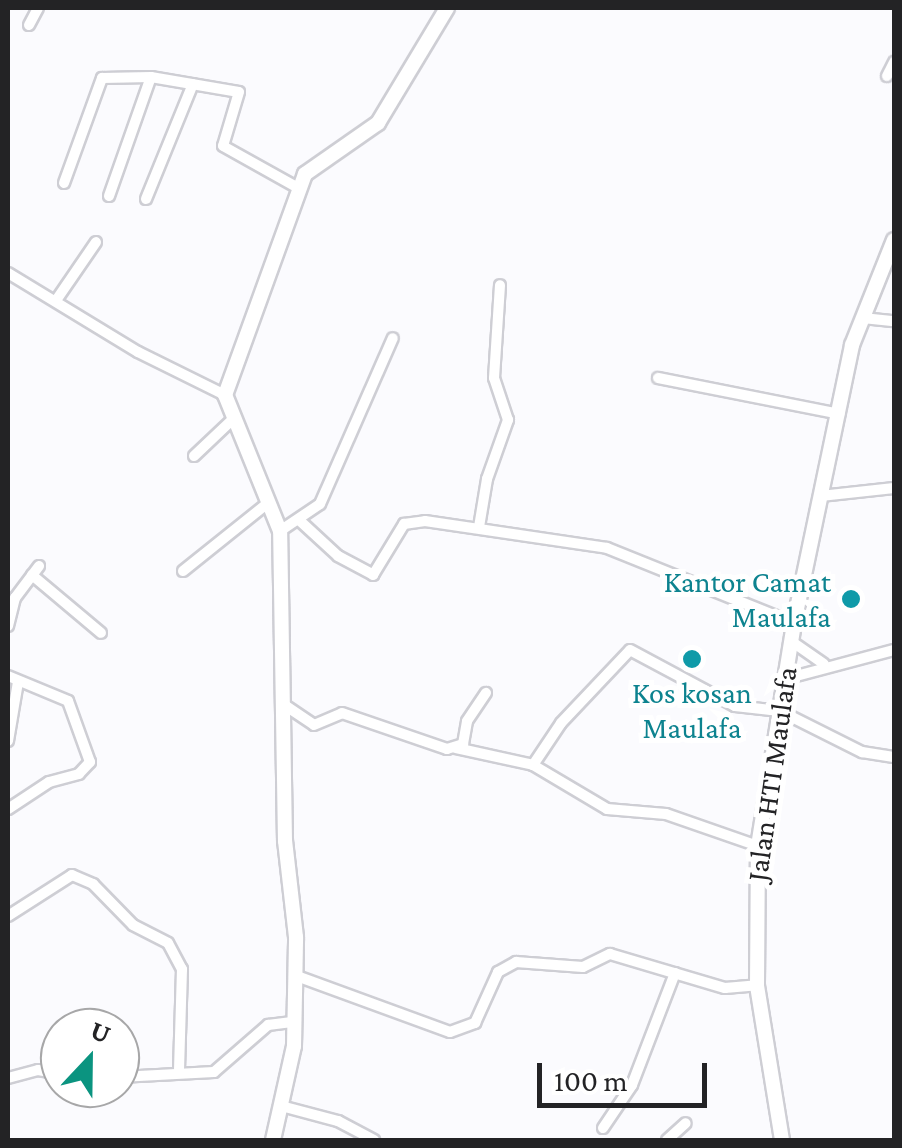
<!DOCTYPE html>
<style>
body{margin:0}
#map{position:relative;width:902px;height:1148px;overflow:hidden;background:#fbfbfe;font-family:"Crimson Pro",serif}
div>[style]{position:absolute}
.roads{filter:drop-shadow(2px 0 #ceced4) drop-shadow(-2px 0 #ceced4) drop-shadow(0 2px #ceced4) drop-shadow(0 -2px #ceced4)}
.street>*{height:10px;margin:-5px;padding:0 5px;transform-origin:5px;border-radius:5px;background:#fff}
.secondary>*{height:14px;margin:-7px;padding:0 7px;transform-origin:7px;border-radius:7px;background:#fff}
.dots>*{width:28px;height:28px;translate:-50% -50%;box-sizing:border-box;border:5px solid #fff;border-radius:50%}
span{translate:-50% -50%;white-space:nowrap;text-align:center;line-height:1.15;-webkit-text-stroke:10px #fff;paint-order:stroke}
.culture-label{font-size:30px;color:#0d838f}
.right{translate:-100% -50%;text-align:right}
.street-label{font-size:30px;color:#232325}
.frame{position:absolute;inset:0;border:10px solid #232325;pointer-events:none}
.north{position:absolute;left:40px;top:1008px;width:100px;height:100px;box-sizing:border-box;background:#fff;border:2px solid #a7a7a8;border-radius:50%;rotate:22deg;font-size:28px;font-weight:700;line-height:40px;text-align:center;color:#232325}
.north::after{content:'';display:block;margin:auto;width:35px;height:45px;background:#0b9480;clip-path:polygon(50% 0,100% 100%,50% 72%,0 100%)}
.scale{position:absolute;left:537px;top:1063px;width:170px;height:45px;box-sizing:border-box;border:5px solid #232325;border-top:0;padding-left:12px;font-size:30px;line-height:35px;white-space:nowrap;color:#232325;-webkit-text-stroke:8px #fff;paint-order:stroke}
</style>
<div id="map">
<div class="roads">
<div class="street">
<i style="left:29px;top:25px;width:19px;rotate:-62deg"></i>
<i style="left:887px;top:76px;width:16px;rotate:-63deg"></i>
<i style="left:64px;top:183px;width:112px;rotate:-70.1deg"></i>
<i style="left:102px;top:78px;width:49px;rotate:-1.2deg"></i>
<i style="left:151px;top:77px;width:89px;rotate:9.7deg"></i>
<i style="left:239px;top:92px;width:56px;rotate:106.5deg"></i>
<i style="left:223px;top:146px;width:88px;rotate:29.2deg"></i>
<i style="left:109px;top:196px;width:126px;rotate:-70.6deg"></i>
<i style="left:146px;top:199px;width:124px;rotate:-67.8deg"></i>
<i style="left:8px;top:273px;width:152px;rotate:31.3deg"></i>
<i style="left:138px;top:352px;width:97px;rotate:26.3deg"></i>
<i style="left:57px;top:299px;width:69px;rotate:-55.6deg"></i>
<i style="left:863px;top:318px;width:31px;rotate:6deg"></i>
<i style="left:658px;top:378px;width:185px;rotate:11.2deg"></i>
<i style="left:194px;top:456px;width:54px;rotate:-43.5deg"></i>
<i style="left:821px;top:496px;width:73px;rotate:-6.3deg"></i>
<i style="left:299px;top:520px;width:53px;rotate:42.7deg"></i>
<i style="left:338px;top:556px;width:40px;rotate:28deg"></i>
<i style="left:373px;top:575px;width:60px;rotate:-58.7deg"></i>
<i style="left:404px;top:524px;width:21px;rotate:-8deg"></i>
<i style="left:425px;top:521px;width:184px;rotate:8.4deg"></i>
<i style="left:607px;top:548px;width:201px;rotate:21.9deg"></i>
<i style="left:479px;top:527px;width:49px;rotate:-80.5deg"></i>
<i style="left:487px;top:479px;width:63px;rotate:-70.4deg"></i>
<i style="left:508px;top:420px;width:44px;rotate:-108.4deg"></i>
<i style="left:494px;top:378px;width:93px;rotate:-86.3deg"></i>
<i style="left:280px;top:531px;width:48px;rotate:-34deg"></i>
<i style="left:320px;top:504px;width:181px;rotate:-66.3deg"></i>
<i style="left:183px;top:571px;width:109px;rotate:-38.7deg"></i>
<i style="left:32px;top:575px;width:90px;rotate:40deg"></i>
<i style="left:8px;top:626px;width:29px;rotate:-76deg"></i>
<i style="left:15px;top:598px;width:40px;rotate:-53deg"></i>
<i style="left:791px;top:641px;width:40px;rotate:34.9deg"></i>
<i style="left:8px;top:676px;width:65px;rotate:22.6deg"></i>
<i style="left:68px;top:701px;width:65px;rotate:70.2deg"></i>
<i style="left:90px;top:762px;width:16px;rotate:133deg"></i>
<i style="left:79px;top:774px;width:31px;rotate:165deg"></i>
<i style="left:49px;top:782px;width:49px;rotate:146.6deg"></i>
<i style="left:785px;top:679px;width:113px;rotate:-14.9deg"></i>
<i style="left:283px;top:704px;width:37px;rotate:34deg"></i>
<i style="left:314px;top:725px;width:30px;rotate:-23deg"></i>
<i style="left:342px;top:713px;width:111px;rotate:18.9deg"></i>
<i style="left:447px;top:749px;width:17px;rotate:-17deg"></i>
<i style="left:463px;top:744px;width:23px;rotate:-80deg"></i>
<i style="left:467px;top:721px;width:34px;rotate:-56deg"></i>
<i style="left:8px;top:741px;width:60px;rotate:-80.4deg"></i>
<i style="left:456px;top:748px;width:79px;rotate:12.4deg"></i>
<i style="left:533px;top:765px;width:50px;rotate:-56.3deg"></i>
<i style="left:561px;top:723px;width:100px;rotate:-46.6deg"></i>
<i style="left:630px;top:650px;width:119px;rotate:28.1deg"></i>
<i style="left:735px;top:706px;width:45px;rotate:6.3deg"></i>
<i style="left:780px;top:711px;width:92px;rotate:26.6deg"></i>
<i style="left:862px;top:752px;width:32px;rotate:9deg"></i>
<i style="left:533px;top:765px;width:86px;rotate:30.7deg"></i>
<i style="left:607px;top:809px;width:59px;rotate:4.8deg"></i>
<i style="left:666px;top:814px;width:97px;rotate:19.2deg"></i>
<i style="left:8px;top:916px;width:76px;rotate:-32.6deg"></i>
<i style="left:72px;top:875px;width:23px;rotate:23deg"></i>
<i style="left:93px;top:884px;width:57px;rotate:45.7deg"></i>
<i style="left:133px;top:925px;width:39px;rotate:27deg"></i>
<i style="left:168px;top:943px;width:30px;rotate:62deg"></i>
<i style="left:182px;top:969px;width:100px;rotate:91.7deg"></i>
<i style="left:294px;top:975px;width:166px;rotate:20.1deg"></i>
<i style="left:450px;top:1032px;width:27px;rotate:-20deg"></i>
<i style="left:475px;top:1023px;width:56px;rotate:-65.7deg"></i>
<i style="left:498px;top:972px;width:21px;rotate:-29deg"></i>
<i style="left:516px;top:962px;width:67px;rotate:4.3deg"></i>
<i style="left:583px;top:967px;width:30px;rotate:-26deg"></i>
<i style="left:610px;top:954px;width:120px;rotate:16.5deg"></i>
<i style="left:725px;top:988px;width:32px;rotate:-5deg"></i>
<i style="left:120px;top:1077px;width:94px;rotate:-3deg"></i>
<i style="left:214px;top:1072px;width:72px;rotate:-41deg"></i>
<i style="left:268px;top:1025px;width:26px;rotate:-7deg"></i>
<i style="left:8px;top:1078px;width:31px;rotate:-15deg"></i>
<i style="left:38px;top:1070px;width:22px;rotate:10deg"></i>
<i style="left:285px;top:1107px;width:55px;rotate:14.8deg"></i>
<i style="left:338px;top:1121px;width:41px;rotate:27.8deg"></i>
<i style="left:603px;top:1128px;width:52px;rotate:-56deg"></i>
<i style="left:632px;top:1085px;width:120px;rotate:-69deg"></i>
<i style="left:667px;top:1140px;width:25px;rotate:-42deg"></i>
</div>
<div class="secondary">
<i style="left:273px;top:1140px;width:96px;rotate:-77.4deg"></i>
<i style="left:294px;top:1046px;width:109px;rotate:-88.9deg"></i>
<i style="left:296px;top:937px;width:97px;rotate:-96.5deg"></i>
<i style="left:285px;top:841px;width:310px;rotate:-90.9deg"></i>
<i style="left:280px;top:531px;width:147px;rotate:-112deg"></i>
<i style="left:225px;top:395px;width:235px;rotate:-70.1deg"></i>
<i style="left:305px;top:174px;width:89px;rotate:-34.9deg"></i>
<i style="left:378px;top:123px;width:134px;rotate:-59deg"></i>
<i style="left:782px;top:1140px;width:157px;rotate:-99.2deg"></i>
<i style="left:757px;top:985px;width:139px;rotate:-89.6deg"></i>
<i style="left:758px;top:846px;width:226px;rotate:-80.8deg"></i>
<i style="left:794px;top:623px;width:284px;rotate:-78.2deg"></i>
<i style="left:852px;top:345px;width:113px;rotate:-68.2deg"></i>
</div>
</div>
<div class="dots">
<i style="left:851px;top:599px;background:#0f9aa8"></i>
<i style="left:692px;top:659px;background:#0f9aa8"></i>
</div>
<div class="culture-label">
<span class="right" style="left:831px;top:599px">Kantor Camat<br>Maulafa</span>
<span style="left:692px;top:710px">Kos kosan<br>Maulafa</span>
</div>
<div class="street-label">
<span style="left:772px;top:774px;rotate:-82deg">Jalan HTI Maulafa</span>
</div>
<div class="frame"></div>
<div class="north">U</div>
<div class="scale">100 m</div>
</div>
